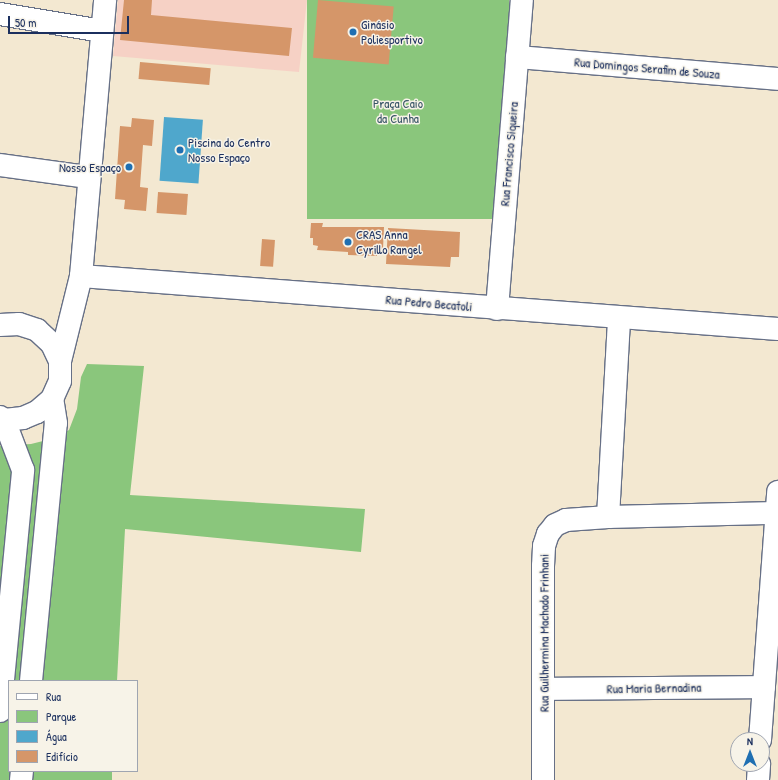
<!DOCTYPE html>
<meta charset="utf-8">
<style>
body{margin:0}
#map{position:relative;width:778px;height:780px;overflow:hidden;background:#f3e8d1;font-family:"Patrick Hand",sans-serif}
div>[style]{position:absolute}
.built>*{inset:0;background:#f6d1c5}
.green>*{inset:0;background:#8ac67c;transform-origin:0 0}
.water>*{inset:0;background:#4fa7cc;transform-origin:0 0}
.building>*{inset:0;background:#d59669;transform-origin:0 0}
.roads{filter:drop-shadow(1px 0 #677086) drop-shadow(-1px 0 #677086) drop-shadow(0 1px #677086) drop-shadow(0 -1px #677086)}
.minor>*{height:22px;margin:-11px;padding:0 11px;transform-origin:11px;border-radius:11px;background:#fff}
.major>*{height:22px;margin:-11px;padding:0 11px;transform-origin:11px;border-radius:11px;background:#fff}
.dots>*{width:11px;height:11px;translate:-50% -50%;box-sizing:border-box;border:2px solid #f7f3e8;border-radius:50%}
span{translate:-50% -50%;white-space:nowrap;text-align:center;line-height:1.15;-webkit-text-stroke:3px #f7f3e8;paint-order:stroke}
.poi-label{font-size:13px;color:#1b2f5e}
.left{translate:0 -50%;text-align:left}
.right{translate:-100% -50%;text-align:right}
.street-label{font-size:13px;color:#1b2f5e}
.park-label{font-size:13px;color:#375566}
.legend{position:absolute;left:8px;top:680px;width:130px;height:92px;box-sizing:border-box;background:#f7f3e8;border:1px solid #9fa5b1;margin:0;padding:5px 7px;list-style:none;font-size:12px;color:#1b2f5e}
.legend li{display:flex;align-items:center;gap:8px;height:20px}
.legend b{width:20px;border:1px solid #9fa5b1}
.north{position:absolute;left:730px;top:732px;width:40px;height:40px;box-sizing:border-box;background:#f7f3e8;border:1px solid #9fa5b1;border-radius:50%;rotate:0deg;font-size:11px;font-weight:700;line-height:16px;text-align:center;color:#1b2f5e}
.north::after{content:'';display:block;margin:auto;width:14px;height:18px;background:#1f6fb2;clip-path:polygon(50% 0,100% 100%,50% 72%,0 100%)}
.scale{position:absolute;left:8px;top:16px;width:121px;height:18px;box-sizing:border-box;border:2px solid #1b2f5e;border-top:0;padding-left:5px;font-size:12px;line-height:14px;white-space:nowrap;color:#1b2f5e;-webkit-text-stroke:3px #f7f3e8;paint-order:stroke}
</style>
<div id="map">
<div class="built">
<i style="clip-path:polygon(118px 0,307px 0,299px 72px,113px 56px)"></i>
</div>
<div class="green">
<i style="left:307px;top:0;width:202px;height:219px"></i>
<i style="clip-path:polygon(87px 364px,144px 366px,130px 495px,365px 509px,361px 552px,125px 529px,117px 681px,9px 681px,9px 771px,112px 771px,112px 780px,0 780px,0 446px,31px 444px,55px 438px,69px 430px,77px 409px,81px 377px)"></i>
</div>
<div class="water">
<i style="left:164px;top:117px;width:39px;height:64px;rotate:4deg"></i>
</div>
<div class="building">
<i style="clip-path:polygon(124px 0,152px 0,151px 15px,292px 28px,289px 56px,120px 40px)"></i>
<i style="left:318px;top:0;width:76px;height:58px;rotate:5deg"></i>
<i style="left:140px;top:62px;width:71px;height:17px;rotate:5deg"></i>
<i style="clip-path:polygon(132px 118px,154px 120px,152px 146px,143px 145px,140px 187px,148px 188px,146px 211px,124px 209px,125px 200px,115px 199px,120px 126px,131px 127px)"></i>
<i style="left:158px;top:192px;width:30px;height:21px;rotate:4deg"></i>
<i style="clip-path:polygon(311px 223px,323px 223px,322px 227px,384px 227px,383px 249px,377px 249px,377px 256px,348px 255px,348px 252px,317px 250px,318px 246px,313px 245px,313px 238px,310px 238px)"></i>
<i style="clip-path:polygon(388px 228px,460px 232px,459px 257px,451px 257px,450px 267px,386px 264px)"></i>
<i style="left:262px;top:239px;width:13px;height:27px;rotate:4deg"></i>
</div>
<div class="roads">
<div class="minor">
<i style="left:0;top:14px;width:103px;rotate:9.5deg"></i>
<i style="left:517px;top:57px;width:262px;rotate:4.8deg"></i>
<i style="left:0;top:165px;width:89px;rotate:7.8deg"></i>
<i style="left:81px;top:276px;width:699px;rotate:4.35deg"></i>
<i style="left:497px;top:309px;width:310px;rotate:-85.4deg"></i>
<i style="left:0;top:325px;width:19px;rotate:-3deg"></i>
<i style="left:19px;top:324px;width:19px;rotate:18deg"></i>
<i style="left:37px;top:330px;width:21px;rotate:43deg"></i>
<i style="left:52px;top:344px;width:19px;rotate:65deg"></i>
<i style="left:60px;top:361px;width:20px;rotate:90deg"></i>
<i style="left:60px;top:381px;width:20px;rotate:114deg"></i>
<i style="left:52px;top:399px;width:20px;rotate:139deg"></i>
<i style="left:37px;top:412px;width:15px;rotate:157deg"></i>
<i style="left:23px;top:418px;width:19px;rotate:174deg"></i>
<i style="left:4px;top:420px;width:5px;rotate:-143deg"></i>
<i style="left:60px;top:361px;width:88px;rotate:-76.1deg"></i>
<i style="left:81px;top:276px;width:277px;rotate:-85deg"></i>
<i style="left:608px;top:517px;width:199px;rotate:-86.8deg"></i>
<i style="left:31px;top:681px;width:259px;rotate:-84.5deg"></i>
<i style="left:56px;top:423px;width:24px;rotate:-99deg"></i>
<i style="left:544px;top:689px;width:220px;rotate:-0.5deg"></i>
<i style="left:0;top:711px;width:242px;rotate:-84.5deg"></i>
<i style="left:23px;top:470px;width:53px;rotate:-110.8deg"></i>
<i style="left:21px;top:780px;width:9px;rotate:-84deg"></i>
<i style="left:543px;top:780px;width:214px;rotate:-90deg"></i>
<i style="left:543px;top:566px;width:20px;rotate:-87deg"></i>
<i style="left:544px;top:546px;width:13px;rotate:-72deg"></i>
<i style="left:548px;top:534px;width:11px;rotate:-52deg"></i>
<i style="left:555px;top:525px;width:12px;rotate:-24deg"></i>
<i style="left:566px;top:520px;width:42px;rotate:-4.1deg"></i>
<i style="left:608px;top:517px;width:168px;rotate:-1.4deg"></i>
</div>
<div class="major">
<i style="left:760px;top:740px;width:249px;rotate:-85.8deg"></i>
<i style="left:758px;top:780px;width:16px;rotate:-86deg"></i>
</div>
</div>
<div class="dots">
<i style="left:353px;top:32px;background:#1f6fb2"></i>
<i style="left:180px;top:150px;background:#1f6fb2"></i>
<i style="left:129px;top:167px;background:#1f6fb2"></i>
<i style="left:348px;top:242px;background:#1f6fb2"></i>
</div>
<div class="poi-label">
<span class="left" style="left:361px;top:32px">Ginásio<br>Poliesportivo</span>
<span class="left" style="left:188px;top:150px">Piscina do Centro<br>Nosso Espaço</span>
<span class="right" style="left:121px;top:167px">Nosso Espaço</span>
<span class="left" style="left:356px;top:242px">CRAS Anna<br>Cyrillo Rangel</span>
</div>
<div class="street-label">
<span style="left:647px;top:68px;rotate:5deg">Rua Domingos Serafim de Souza</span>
<span style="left:509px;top:154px;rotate:-85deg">Rua Francisco Siqueira</span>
<span style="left:429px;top:303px;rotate:5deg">Rua Pedro Becatoli</span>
<span style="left:544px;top:633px;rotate:-90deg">Rua Guilhermina Machado Frinhani</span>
<span style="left:654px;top:688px;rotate:-1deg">Rua Maria Bernadina</span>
</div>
<div class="park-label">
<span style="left:398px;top:111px">Praça Caio<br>da Cunha</span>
</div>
<ul class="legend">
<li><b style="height:5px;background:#fff"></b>Rua</li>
<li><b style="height:11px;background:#8ac67c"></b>Parque</li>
<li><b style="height:11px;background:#4fa7cc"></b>Água</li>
<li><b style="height:11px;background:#d59669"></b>Edifício</li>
</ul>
<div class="north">N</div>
<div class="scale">50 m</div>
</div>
